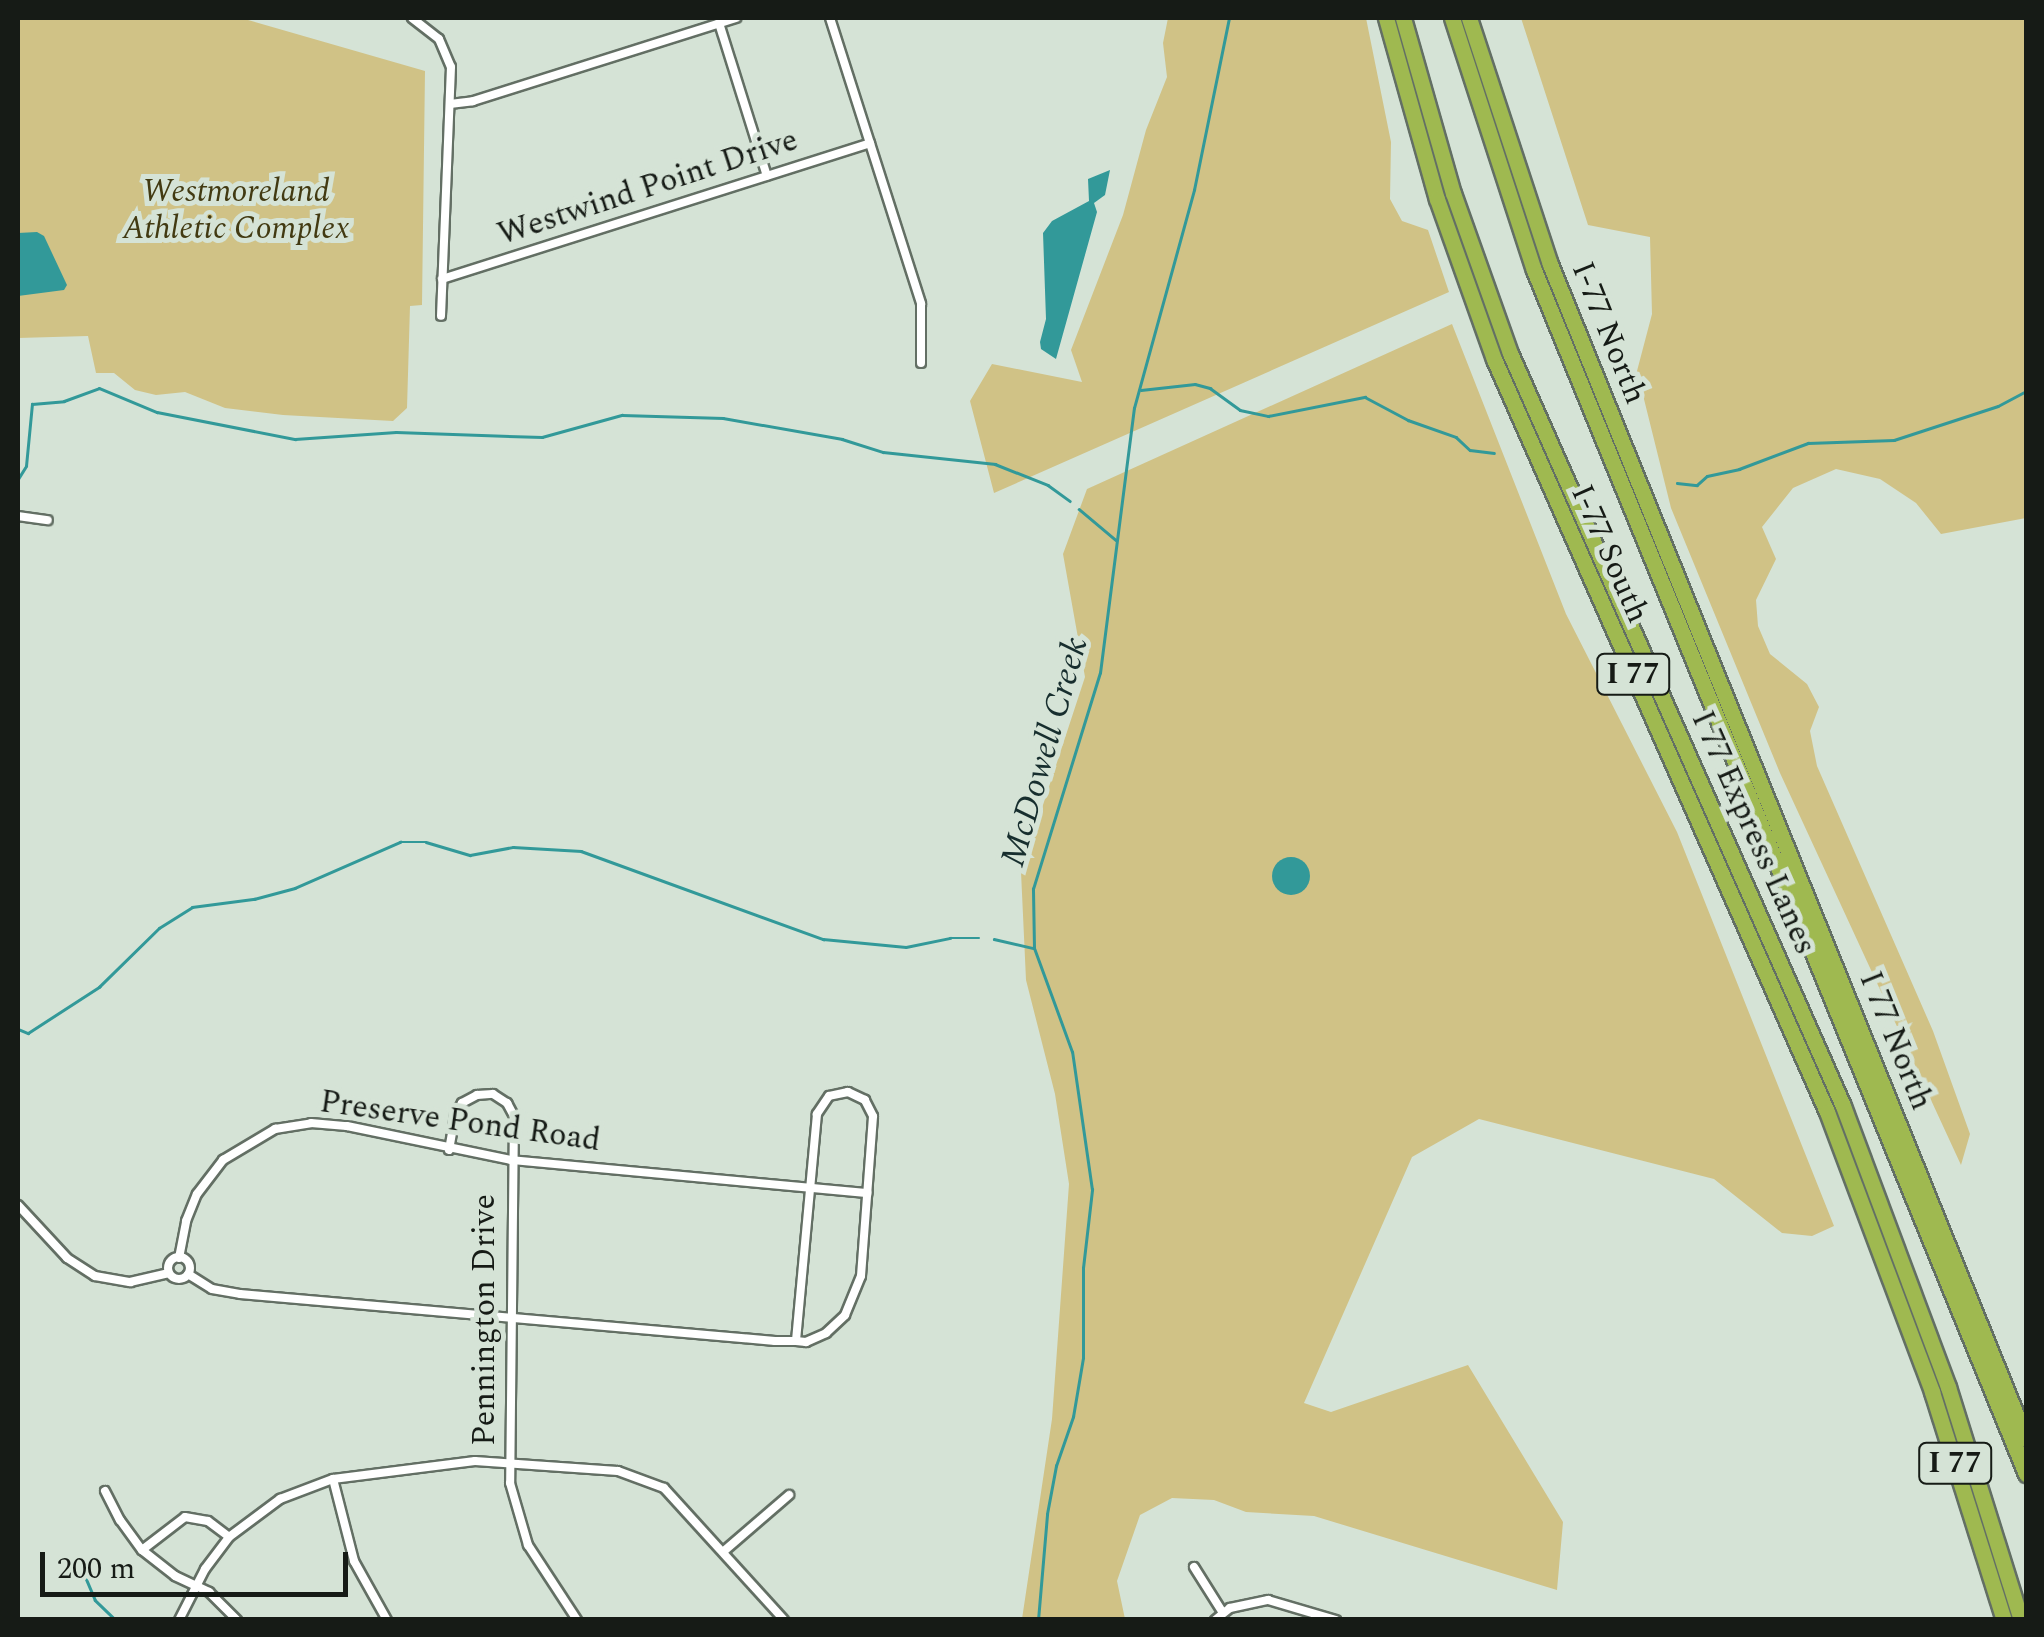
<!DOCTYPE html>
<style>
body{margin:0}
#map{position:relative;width:2044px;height:1637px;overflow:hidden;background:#d5e3d6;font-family:Spectral,serif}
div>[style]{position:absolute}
.green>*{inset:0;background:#d0c286}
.water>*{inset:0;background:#329999}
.round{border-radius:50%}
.stream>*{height:2.5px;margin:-1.25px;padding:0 1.25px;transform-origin:1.25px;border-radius:1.25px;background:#329999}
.roads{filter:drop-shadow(2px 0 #636f64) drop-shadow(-2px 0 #636f64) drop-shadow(0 2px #636f64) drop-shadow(0 -2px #636f64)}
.minor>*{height:8px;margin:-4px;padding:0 4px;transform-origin:4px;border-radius:4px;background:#fff}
.minor>.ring{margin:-4px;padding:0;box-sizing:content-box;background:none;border:8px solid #fff;border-radius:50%}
.motorway>*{height:15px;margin:-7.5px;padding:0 7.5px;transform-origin:7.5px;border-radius:7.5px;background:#9fb950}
span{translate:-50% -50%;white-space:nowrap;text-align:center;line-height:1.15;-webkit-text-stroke:10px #d5e3d6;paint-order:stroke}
.shield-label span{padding:2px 8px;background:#d5e3d6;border:2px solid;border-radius:8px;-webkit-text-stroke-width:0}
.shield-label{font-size:30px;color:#161b16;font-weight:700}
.street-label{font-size:32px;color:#161b16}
.park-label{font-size:32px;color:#423a12;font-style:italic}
.water-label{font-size:35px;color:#172e2e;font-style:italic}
.frame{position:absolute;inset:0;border:20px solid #161b16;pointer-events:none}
.scale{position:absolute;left:40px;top:1552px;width:308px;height:45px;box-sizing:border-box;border:5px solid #161b16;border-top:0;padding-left:12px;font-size:30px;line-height:35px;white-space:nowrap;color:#161b16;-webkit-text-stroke:8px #d5e3d6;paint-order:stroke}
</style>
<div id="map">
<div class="green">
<i style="clip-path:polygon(18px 18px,241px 18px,425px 71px,422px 305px,410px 306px,407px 408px,393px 421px,283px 415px,225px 408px,185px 392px,156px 395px,135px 390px,114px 373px,96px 373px,88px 336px,18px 338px)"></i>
<i style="clip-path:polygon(1168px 18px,1366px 18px,1391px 142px,1390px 199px,1402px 221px,1428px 230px,1449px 292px,994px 493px,970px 401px,992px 364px,1082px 382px,1071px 350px,1123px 215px,1146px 130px,1167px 77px,1163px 43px)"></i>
<i style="clip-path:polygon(1521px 18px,2026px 18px,2026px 518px,1941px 534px,1916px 503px,1880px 479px,1836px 469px,1793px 488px,1762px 527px,1776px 559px,1756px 600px,1758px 626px,1770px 654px,1807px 684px,1819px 707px,1810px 731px,1817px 766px,1933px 1031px,1970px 1134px,1961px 1165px,1780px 773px,1671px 508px,1637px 371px,1652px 314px,1650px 237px,1588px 225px)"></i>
<i style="clip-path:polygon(1452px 324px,1566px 614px,1677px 832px,1834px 1226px,1812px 1236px,1782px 1233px,1714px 1179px,1479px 1119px,1412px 1157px,1304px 1403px,1331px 1412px,1468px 1365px,1563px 1522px,1557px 1590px,1314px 1516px,1246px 1512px,1214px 1500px,1172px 1498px,1140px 1515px,1117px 1581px,1125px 1619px,1022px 1619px,1052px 1419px,1069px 1184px,1055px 1094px,1026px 980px,1021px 872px,1085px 677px,1063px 554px,1087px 489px)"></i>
</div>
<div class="water">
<i style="clip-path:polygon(1110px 170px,1105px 195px,1094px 203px,1097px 212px,1056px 359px,1041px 349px,1040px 342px,1046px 319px,1043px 233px,1052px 221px,1089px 201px,1088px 179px)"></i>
<i style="clip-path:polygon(37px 232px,44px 236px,67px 285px,64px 290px,18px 296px,18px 233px)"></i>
<i class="round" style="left:1272px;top:857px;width:38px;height:38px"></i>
</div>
<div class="stream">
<i style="left:1141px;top:390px;width:54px;rotate:-6.3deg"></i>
<i style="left:1195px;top:384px;width:16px;rotate:15deg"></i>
<i style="left:1210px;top:388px;width:37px;rotate:36deg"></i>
<i style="left:1240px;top:410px;width:29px;rotate:12deg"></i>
<i style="left:1268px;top:416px;width:99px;rotate:-11.1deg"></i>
<i style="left:1365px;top:397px;width:49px;rotate:28.1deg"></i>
<i style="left:1408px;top:420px;width:51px;rotate:19.5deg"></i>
<i style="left:1456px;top:437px;width:19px;rotate:43deg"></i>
<i style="left:1470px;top:450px;width:24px;rotate:7deg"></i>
<i style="left:18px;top:479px;width:15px;rotate:-58deg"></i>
<i style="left:26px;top:466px;width:62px;rotate:-84.5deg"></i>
<i style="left:32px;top:404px;width:32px;rotate:-5deg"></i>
<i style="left:64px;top:401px;width:37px;rotate:-20deg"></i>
<i style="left:99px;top:388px;width:63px;rotate:22.5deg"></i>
<i style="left:157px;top:412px;width:141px;rotate:11.1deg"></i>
<i style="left:295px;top:439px;width:101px;rotate:-4deg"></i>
<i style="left:396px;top:432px;width:146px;rotate:2deg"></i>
<i style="left:542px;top:437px;width:83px;rotate:-15.4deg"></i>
<i style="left:622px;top:415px;width:101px;rotate:1.7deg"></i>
<i style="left:723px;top:418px;width:121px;rotate:10deg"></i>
<i style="left:842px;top:439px;width:43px;rotate:17.6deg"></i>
<i style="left:883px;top:452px;width:113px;rotate:6.1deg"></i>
<i style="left:995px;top:464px;width:57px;rotate:21.6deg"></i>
<i style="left:1048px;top:485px;width:27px;rotate:36deg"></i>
<i style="left:1677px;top:483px;width:20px;rotate:6deg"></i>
<i style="left:1697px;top:485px;width:13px;rotate:-42deg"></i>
<i style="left:1707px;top:476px;width:33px;rotate:-12deg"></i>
<i style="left:1739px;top:469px;width:74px;rotate:-20.6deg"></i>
<i style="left:1808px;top:443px;width:86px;rotate:-2deg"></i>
<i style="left:1894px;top:440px;width:109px;rotate:-18.1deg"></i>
<i style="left:1998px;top:406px;width:32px;rotate:-28deg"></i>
<i style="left:1079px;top:509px;width:48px;rotate:40deg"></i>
<i style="left:994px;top:939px;width:40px;rotate:13deg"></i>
<i style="left:18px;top:1029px;width:11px;rotate:22deg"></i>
<i style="left:28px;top:1033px;width:85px;rotate:-32.9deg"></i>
<i style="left:99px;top:987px;width:84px;rotate:-44.5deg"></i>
<i style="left:159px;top:928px;width:39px;rotate:-32deg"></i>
<i style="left:192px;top:907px;width:63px;rotate:-7.4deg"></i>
<i style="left:254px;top:899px;width:42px;rotate:-15deg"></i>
<i style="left:295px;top:888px;width:115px;rotate:-23.7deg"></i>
<i style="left:400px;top:842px;width:26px"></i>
<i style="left:426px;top:842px;width:46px;rotate:16.5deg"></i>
<i style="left:470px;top:855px;width:44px;rotate:-10.5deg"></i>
<i style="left:513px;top:847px;width:68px;rotate:3.4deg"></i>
<i style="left:581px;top:851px;width:258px;rotate:20deg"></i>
<i style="left:823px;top:939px;width:83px;rotate:5.5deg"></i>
<i style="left:906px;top:947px;width:45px;rotate:-11.6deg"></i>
<i style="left:950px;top:938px;width:29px"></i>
<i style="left:80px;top:1564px;width:39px;rotate:67deg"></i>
<i style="left:95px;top:1600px;width:29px;rotate:44deg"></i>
<i style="left:1038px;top:1620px;width:106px;rotate:-85.1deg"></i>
<i style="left:1047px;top:1514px;width:49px;rotate:-79.4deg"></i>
<i style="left:1056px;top:1466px;width:52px;rotate:-70.9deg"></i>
<i style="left:1073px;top:1417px;width:60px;rotate:-80.4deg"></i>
<i style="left:1083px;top:1358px;width:90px;rotate:-90deg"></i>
<i style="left:1083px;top:1268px;width:79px;rotate:-83.4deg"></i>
<i style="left:1092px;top:1190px;width:139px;rotate:-98.2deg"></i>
<i style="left:1072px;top:1052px;width:111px;rotate:-110.1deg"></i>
<i style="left:1034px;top:948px;width:59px;rotate:-91deg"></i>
<i style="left:1033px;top:889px;width:226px;rotate:-72.8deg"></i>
<i style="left:1100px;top:673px;width:267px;rotate:-82.7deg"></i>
<i style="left:1134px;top:408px;width:226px;rotate:-74.6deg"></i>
<i style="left:1194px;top:190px;width:176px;rotate:-78.5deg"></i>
</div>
<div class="roads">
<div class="minor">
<i style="left:412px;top:18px;width:34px;rotate:38deg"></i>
<i style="left:439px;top:39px;width:30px;rotate:67deg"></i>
<i style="left:451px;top:67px;width:249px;rotate:92.3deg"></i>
<i style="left:830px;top:18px;width:300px;rotate:72.3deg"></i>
<i style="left:921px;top:304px;width:59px;rotate:90deg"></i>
<i style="left:719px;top:23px;width:160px;rotate:72.6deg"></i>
<i style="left:450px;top:104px;width:23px;rotate:-7deg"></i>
<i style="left:473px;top:101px;width:276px;rotate:-17.5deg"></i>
<i style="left:442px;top:279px;width:449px;rotate:-17.6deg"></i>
<i style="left:18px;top:516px;width:30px;rotate:8deg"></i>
<i style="left:449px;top:1150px;width:36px;rotate:-80deg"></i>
<i style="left:455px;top:1115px;width:14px;rotate:-60deg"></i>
<i style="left:462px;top:1103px;width:17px;rotate:-28deg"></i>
<i style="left:477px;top:1095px;width:16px;rotate:-4deg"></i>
<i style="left:493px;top:1094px;width:17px;rotate:33deg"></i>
<i style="left:507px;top:1103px;width:15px;rotate:62deg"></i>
<i style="left:514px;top:1116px;width:367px;rotate:90.6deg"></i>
<i style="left:510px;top:1483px;width:65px;rotate:73.8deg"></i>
<i style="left:528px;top:1545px;width:90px;rotate:56.8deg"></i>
<i style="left:18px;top:1205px;width:72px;rotate:47.2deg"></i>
<i style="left:67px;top:1258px;width:33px;rotate:33deg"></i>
<i style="left:95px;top:1276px;width:36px;rotate:10deg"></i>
<i style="left:130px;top:1282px;width:40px;rotate:-13deg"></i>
<i class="ring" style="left:168px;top:1257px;width:14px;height:14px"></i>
<i style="left:179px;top:1258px;width:38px;rotate:-79deg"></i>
<i style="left:186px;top:1221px;width:29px;rotate:-68deg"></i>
<i style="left:197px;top:1194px;width:43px;rotate:-52.6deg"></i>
<i style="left:223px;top:1160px;width:61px;rotate:-30.8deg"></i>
<i style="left:275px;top:1129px;width:36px;rotate:-9deg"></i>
<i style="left:311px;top:1123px;width:36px;rotate:5deg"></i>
<i style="left:347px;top:1126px;width:167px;rotate:11.7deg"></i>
<i style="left:511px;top:1160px;width:358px;rotate:5.3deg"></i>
<i style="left:188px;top:1274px;width:28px;rotate:32deg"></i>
<i style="left:212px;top:1289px;width:28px;rotate:10deg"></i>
<i style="left:240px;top:1294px;width:537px;rotate:5.02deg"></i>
<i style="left:775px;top:1341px;width:21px"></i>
<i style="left:796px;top:1341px;width:10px;rotate:6deg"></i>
<i style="left:806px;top:1342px;width:22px;rotate:-24deg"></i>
<i style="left:826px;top:1333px;width:26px;rotate:-43deg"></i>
<i style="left:845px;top:1315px;width:42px;rotate:-67.7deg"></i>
<i style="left:861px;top:1276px;width:160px;rotate:-85.7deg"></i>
<i style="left:873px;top:1116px;width:18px;rotate:-117deg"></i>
<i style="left:865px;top:1100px;width:19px;rotate:-155deg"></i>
<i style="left:848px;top:1092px;width:19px;rotate:168deg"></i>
<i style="left:829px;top:1096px;width:22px;rotate:124deg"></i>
<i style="left:817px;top:1114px;width:228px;rotate:95.3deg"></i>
<i style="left:333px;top:1479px;width:85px;rotate:75.6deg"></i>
<i style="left:354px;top:1561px;width:68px;rotate:60.8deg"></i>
<i style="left:105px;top:1491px;width:33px;rotate:63deg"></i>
<i style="left:120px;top:1520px;width:37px;rotate:54deg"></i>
<i style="left:142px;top:1550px;width:42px;rotate:38.2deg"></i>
<i style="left:175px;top:1576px;width:38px;rotate:25deg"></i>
<i style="left:209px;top:1592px;width:40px;rotate:45deg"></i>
<i style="left:142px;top:1550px;width:54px;rotate:-37.5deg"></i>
<i style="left:185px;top:1517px;width:23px;rotate:10deg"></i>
<i style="left:208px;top:1521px;width:26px;rotate:37deg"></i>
<i style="left:724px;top:1551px;width:86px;rotate:-40.7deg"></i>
<i style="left:1194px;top:1567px;width:54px;rotate:57.8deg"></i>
<i style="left:179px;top:1620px;width:57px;rotate:-63deg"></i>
<i style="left:205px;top:1569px;width:40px;rotate:-53deg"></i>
<i style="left:229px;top:1537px;width:64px;rotate:-36.7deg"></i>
<i style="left:280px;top:1499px;width:57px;rotate:-20.7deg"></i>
<i style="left:333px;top:1479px;width:143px;rotate:-7.2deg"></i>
<i style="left:475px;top:1461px;width:143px;rotate:4deg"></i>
<i style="left:618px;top:1471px;width:49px;rotate:20.3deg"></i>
<i style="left:664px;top:1488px;width:178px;rotate:47.7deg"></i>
<i style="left:1215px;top:1620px;width:19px;rotate:-39deg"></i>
<i style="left:1230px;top:1608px;width:39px;rotate:-12deg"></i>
<i style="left:1268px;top:1600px;width:71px;rotate:16.4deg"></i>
</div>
<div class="motorway">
<i style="left:1386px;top:18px;width:188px;rotate:74.3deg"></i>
<i style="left:1437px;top:199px;width:170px;rotate:70.4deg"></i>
<i style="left:1494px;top:359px;width:823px;rotate:66.14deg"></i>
<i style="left:1827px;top:1112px;width:299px;rotate:69.4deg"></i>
<i style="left:1932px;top:1392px;width:239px;rotate:72.5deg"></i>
<i style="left:1403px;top:18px;width:182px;rotate:74.1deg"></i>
<i style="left:1453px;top:193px;width:170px;rotate:70.4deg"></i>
<i style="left:1510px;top:353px;width:823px;rotate:66.14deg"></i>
<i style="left:1843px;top:1106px;width:300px;rotate:69.5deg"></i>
<i style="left:1948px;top:1387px;width:244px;rotate:72.6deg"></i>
<i style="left:1452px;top:18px;width:265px;rotate:72deg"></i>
<i style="left:1534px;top:270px;width:1301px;rotate:67.77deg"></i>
<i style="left:1469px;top:18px;width:259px;rotate:71.8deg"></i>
<i style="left:1550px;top:264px;width:1268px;rotate:67.95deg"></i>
</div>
</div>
<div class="shield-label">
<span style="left:1633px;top:674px">I 77</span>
<span style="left:1955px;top:1463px">I 77</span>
</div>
<div class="street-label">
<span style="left:648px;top:188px;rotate:-18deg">Westwind Point Drive</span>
<span style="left:1608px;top:333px;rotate:68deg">I-77 North</span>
<span style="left:1609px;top:554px;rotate:66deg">I-77 South</span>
<span style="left:1753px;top:833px;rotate:66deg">I 77 Express Lanes</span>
<span style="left:1895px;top:1041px;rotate:68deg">I 77 North</span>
<span style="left:460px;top:1122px;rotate:8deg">Preserve Pond Road</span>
<span style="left:485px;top:1320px;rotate:-90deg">Pennington Drive</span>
</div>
<div class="park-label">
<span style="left:236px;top:211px">Westmoreland<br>Athletic Complex</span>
</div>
<div class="water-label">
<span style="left:1045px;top:752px;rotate:-74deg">McDowell Creek</span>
</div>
<div class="frame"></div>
<div class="scale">200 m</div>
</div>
